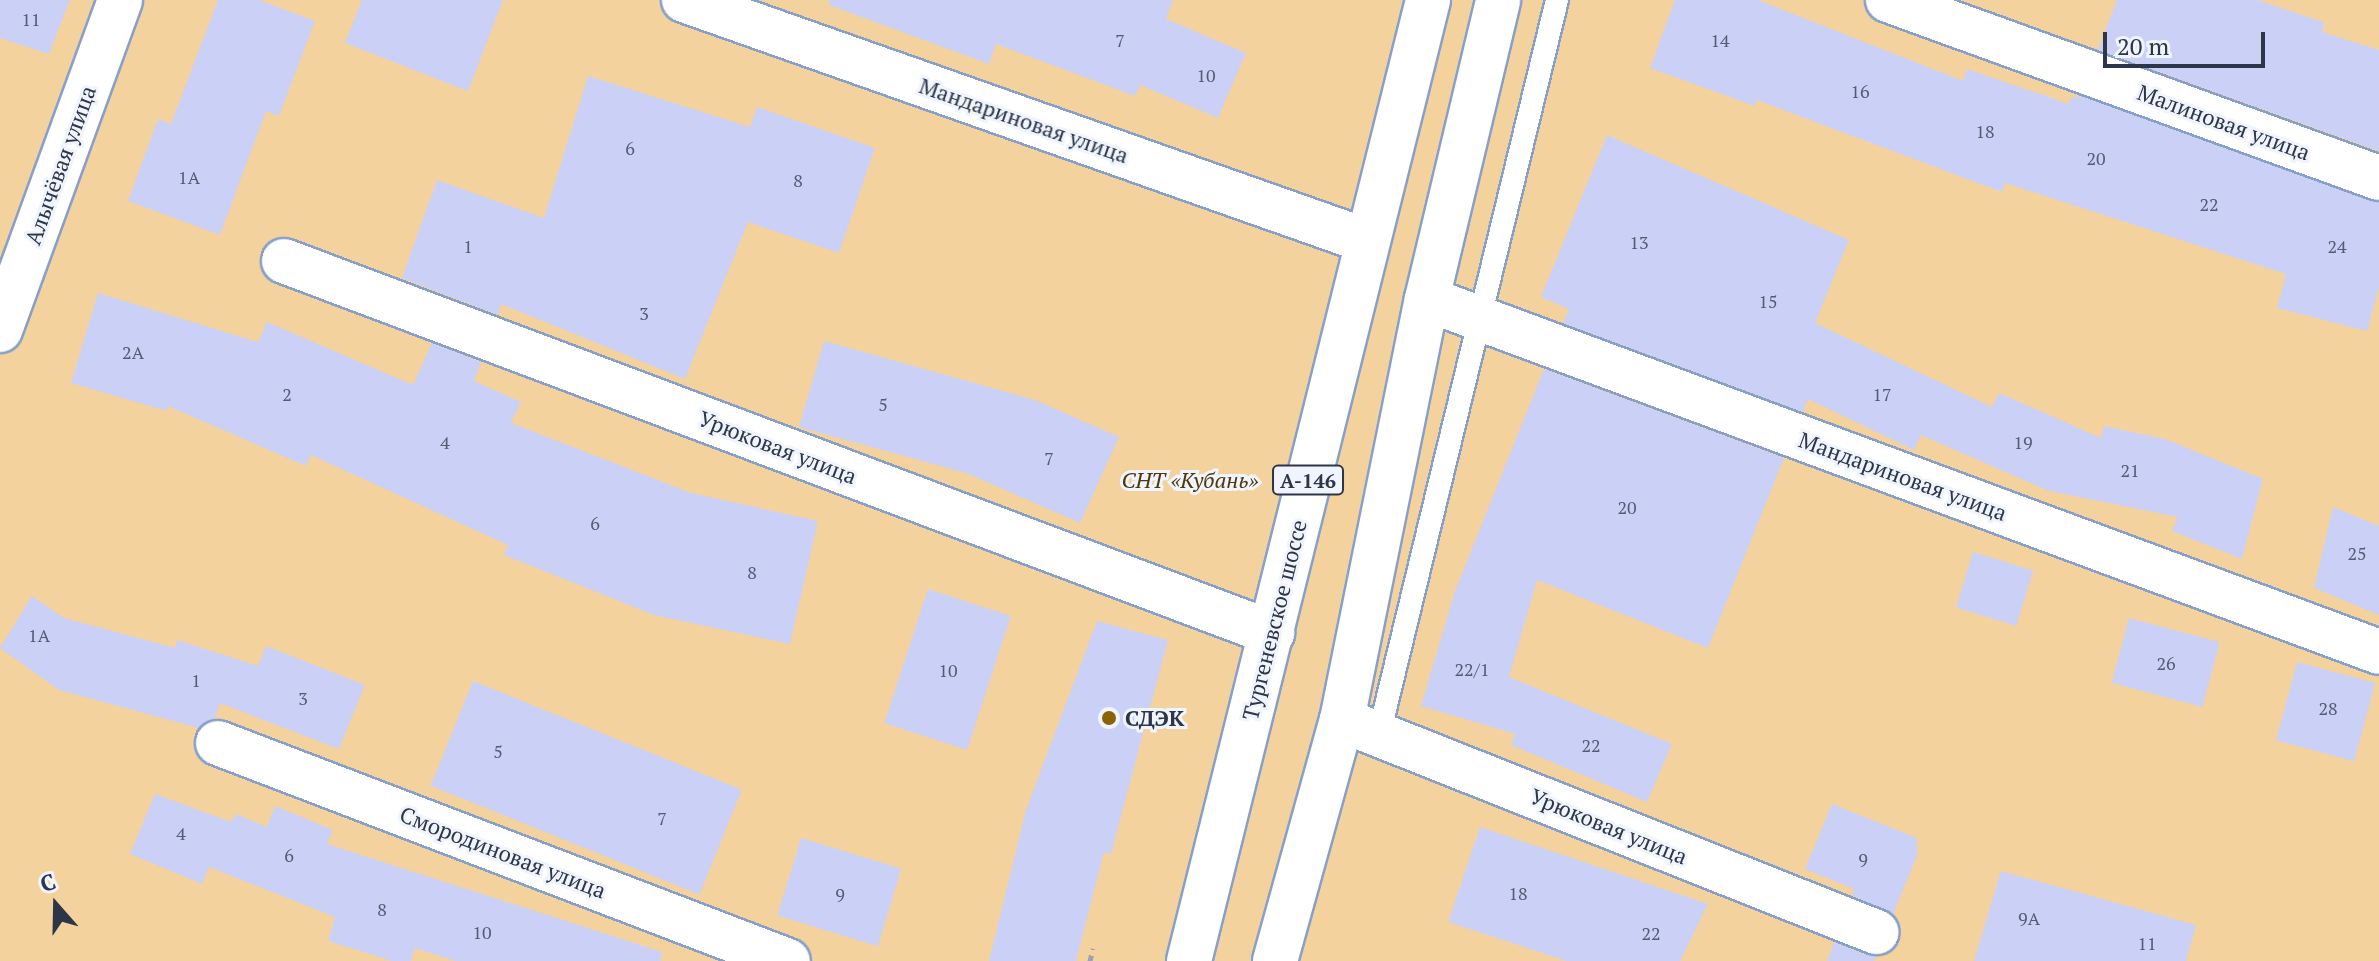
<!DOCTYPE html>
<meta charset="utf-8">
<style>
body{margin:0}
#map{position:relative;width:2379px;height:961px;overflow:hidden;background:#dce7f9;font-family:"PT Serif",serif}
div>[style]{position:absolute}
.green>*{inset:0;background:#f3d29d;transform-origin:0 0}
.building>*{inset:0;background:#cbd0f7;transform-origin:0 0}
.path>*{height:5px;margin-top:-2.5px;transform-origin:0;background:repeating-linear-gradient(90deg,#98a3b5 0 6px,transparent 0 12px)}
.roads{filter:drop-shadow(2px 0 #86a0ca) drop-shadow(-2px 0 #86a0ca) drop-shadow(0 2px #86a0ca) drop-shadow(0 -2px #86a0ca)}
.lane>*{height:22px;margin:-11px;padding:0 11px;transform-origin:11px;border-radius:11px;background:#fff}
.street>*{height:44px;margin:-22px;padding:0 22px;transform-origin:22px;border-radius:22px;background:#fff}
.highway>*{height:44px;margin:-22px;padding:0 22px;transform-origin:22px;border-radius:22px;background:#fff}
.dots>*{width:22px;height:22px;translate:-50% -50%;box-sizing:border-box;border:4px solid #eff4fd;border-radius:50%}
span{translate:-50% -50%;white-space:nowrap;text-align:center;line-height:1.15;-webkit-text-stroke:6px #eff4fd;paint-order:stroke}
.number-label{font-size:18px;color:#545c74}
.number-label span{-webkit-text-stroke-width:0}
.shield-label span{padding:2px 6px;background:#eff4fd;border:2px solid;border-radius:6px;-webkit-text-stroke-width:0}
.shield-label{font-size:20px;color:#2c3648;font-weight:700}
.street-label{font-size:22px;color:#2c3648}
.park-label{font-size:22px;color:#50390d;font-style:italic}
.poi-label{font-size:22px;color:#2c3648;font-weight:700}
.left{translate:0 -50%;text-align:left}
.north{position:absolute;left:16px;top:865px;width:80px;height:80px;-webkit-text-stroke:6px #eff4fd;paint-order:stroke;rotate:340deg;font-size:22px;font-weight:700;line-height:32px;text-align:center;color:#2c3648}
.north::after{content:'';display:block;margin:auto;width:28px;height:36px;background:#2c3648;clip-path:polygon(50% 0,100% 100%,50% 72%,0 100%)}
.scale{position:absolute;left:2103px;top:32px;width:162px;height:36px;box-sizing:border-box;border:4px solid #2c3648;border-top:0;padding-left:10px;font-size:24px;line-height:28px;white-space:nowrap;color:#2c3648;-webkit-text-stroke:6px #eff4fd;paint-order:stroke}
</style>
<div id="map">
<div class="green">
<i style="left:0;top:0;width:2379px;height:961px"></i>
</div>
<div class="building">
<i style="clip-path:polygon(0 0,70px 0,49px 54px,0 38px)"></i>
<i style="clip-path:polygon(218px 0,259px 0,315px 21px,279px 116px,266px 111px,220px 235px,128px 201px,158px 119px,171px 124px)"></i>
<i style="clip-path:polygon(362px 0,503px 0,468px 91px,345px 43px)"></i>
<i style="clip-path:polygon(830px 0,1173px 0,1166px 19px,1246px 53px,1218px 118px,1140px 85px,1135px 96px,996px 44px,989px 64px,829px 5px)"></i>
<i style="clip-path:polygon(1675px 0,1758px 0,1963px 81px,1967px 69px,2069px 104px,2071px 98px,2081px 96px,2379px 202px,2379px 287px,2367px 331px,2277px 308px,2286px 274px,2005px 183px,2002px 192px,1757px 100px,1755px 106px,1650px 68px)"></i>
<i style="clip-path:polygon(2117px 0,2258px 0,2325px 23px,2322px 32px,2379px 50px,2379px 151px,2098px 50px)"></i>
<i style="clip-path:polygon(588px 76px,750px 127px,757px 107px,875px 148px,839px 253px,748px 222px,685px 379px,501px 304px,498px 315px,402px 278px,437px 180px,544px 218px)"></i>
<i style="clip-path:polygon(1607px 135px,1849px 240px,1815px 323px,1992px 407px,1999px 393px,2101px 438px,2104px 426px,2165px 439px,2263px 479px,2242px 559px,2172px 531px,2178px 517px,2049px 491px,1921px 435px,1914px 450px,1808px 399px,1803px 412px,1563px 323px,1569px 309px,1541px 297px)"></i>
<i style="clip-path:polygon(98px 293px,258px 342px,267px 322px,413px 385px,432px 343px,481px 362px,474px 381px,521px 402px,511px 423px,691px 493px,818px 521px,790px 644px,654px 615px,504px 555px,508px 545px,311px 455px,306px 466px,168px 406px,167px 411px,71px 383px)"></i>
<i style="clip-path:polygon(824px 341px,1035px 400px,1119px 437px,1080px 523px,969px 474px,799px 427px)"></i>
<i style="clip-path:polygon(1544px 369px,1784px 458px,1708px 648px,1537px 580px,1509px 677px,1672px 744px,1647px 802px,1511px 745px,1515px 734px,1421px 706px,1454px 594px)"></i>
<i style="clip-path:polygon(2333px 507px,2379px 526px,2379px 615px,2314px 588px)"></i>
<i style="left:1973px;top:552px;width:63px;height:58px;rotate:17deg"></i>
<i style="left:928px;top:589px;width:87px;height:141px;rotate:18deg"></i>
<i style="clip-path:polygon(32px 596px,64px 618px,175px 648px,177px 640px,258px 666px,266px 646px,365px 685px,339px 749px,220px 703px,215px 718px,199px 728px,59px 690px,0 648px)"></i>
<i style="left:2129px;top:618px;width:94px;height:67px;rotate:15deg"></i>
<i style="clip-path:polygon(1097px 621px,1168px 640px,1111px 854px,1104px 852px,1076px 961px,989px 961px,1026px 810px)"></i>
<i style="left:2297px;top:662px;width:81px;height:81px;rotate:15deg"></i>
<i style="left:473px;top:681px;width:290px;height:113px;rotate:22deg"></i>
<i style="clip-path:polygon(155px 794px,231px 822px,236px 814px,267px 827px,275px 806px,333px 830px,327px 844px,662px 952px,661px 961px,456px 961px,415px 948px,411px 961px,392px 961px,328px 941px,335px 917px,209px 867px,202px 884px,130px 854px)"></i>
<i style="clip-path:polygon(1832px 804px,1917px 838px,1917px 856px,1893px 914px,1852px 895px,1854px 889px,1805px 869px)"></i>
<i style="clip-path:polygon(1480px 827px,1708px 904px,1680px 961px,1567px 961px,1448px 922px)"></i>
<i style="left:801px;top:838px;width:105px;height:81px;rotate:17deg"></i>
<i style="clip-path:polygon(2001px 871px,2196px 925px,2186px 961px,1974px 961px)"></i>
<i style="clip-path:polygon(1834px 942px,1867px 955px,1876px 956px,1874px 961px,1827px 961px)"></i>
</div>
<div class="path">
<i style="left:1090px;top:961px;width:13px;rotate:-77deg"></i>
</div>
<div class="roads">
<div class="lane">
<i style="left:1379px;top:734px;width:755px;rotate:-76.37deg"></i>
</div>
<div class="street">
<i style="left:684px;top:0;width:721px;rotate:19.44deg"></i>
<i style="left:1888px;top:0;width:522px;rotate:19.93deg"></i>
<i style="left:284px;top:261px;width:1056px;rotate:20.63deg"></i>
<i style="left:1427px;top:299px;width:1015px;rotate:20.34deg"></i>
<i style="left:0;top:330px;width:351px;rotate:-70deg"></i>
<i style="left:1342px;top:720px;width:575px;rotate:21.65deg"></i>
<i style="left:218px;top:743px;width:610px;rotate:20.93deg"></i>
</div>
<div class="highway">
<i style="left:1189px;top:961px;width:990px;rotate:-76.03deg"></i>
<i style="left:1275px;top:961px;width:250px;rotate:-74.5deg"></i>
<i style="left:1342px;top:720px;width:429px;rotate:-78.6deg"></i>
<i style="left:1427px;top:299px;width:307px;rotate:-76.6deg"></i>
</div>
</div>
<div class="dots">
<i style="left:1109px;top:718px;background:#8b6204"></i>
</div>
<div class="number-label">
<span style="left:31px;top:19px">11</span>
<span style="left:1120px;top:40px">7</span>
<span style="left:1720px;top:40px">14</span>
<span style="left:1206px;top:75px">10</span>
<span style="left:1860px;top:91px">16</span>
<span style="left:1985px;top:131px">18</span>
<span style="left:630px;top:148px">6</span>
<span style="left:2096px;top:158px">20</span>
<span style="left:189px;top:177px">1А</span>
<span style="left:798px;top:180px">8</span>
<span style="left:2209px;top:204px">22</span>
<span style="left:1639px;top:242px">13</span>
<span style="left:468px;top:246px">1</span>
<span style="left:2337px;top:246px">24</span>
<span style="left:1768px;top:301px">15</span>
<span style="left:644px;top:313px">3</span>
<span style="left:133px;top:352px">2А</span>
<span style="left:287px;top:394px">2</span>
<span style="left:1882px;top:394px">17</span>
<span style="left:883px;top:404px">5</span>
<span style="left:445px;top:442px">4</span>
<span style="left:2023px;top:442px">19</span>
<span style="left:1049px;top:458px">7</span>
<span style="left:2130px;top:470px">21</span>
<span style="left:1627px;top:507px">20</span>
<span style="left:595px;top:523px">6</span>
<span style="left:2357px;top:553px">25</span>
<span style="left:752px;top:572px">8</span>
<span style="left:39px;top:635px">1А</span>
<span style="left:2166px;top:663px">26</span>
<span style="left:1472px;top:669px">22/1</span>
<span style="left:948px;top:670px">10</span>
<span style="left:196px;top:680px">1</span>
<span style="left:303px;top:698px">3</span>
<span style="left:2328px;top:708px">28</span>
<span style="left:1591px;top:745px">22</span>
<span style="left:498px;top:751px">5</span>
<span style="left:662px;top:818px">7</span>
<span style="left:181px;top:833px">4</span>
<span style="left:289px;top:855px">6</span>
<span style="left:1863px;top:859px">9</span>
<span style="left:1518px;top:893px">18</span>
<span style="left:840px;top:894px">9</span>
<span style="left:382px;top:909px">8</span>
<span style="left:2029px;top:918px">9А</span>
<span style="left:482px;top:932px">10</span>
<span style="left:1651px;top:933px">22</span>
<span style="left:2147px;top:943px">11</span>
</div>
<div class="shield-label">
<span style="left:1308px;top:480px">А-146</span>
</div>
<div class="street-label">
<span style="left:1024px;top:120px;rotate:19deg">Мандариновая улица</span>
<span style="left:2224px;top:122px;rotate:20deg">Малиновая улица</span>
<span style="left:60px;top:165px;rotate:-70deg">Алычёвая улица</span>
<span style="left:778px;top:447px;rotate:21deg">Урюковая улица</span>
<span style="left:1903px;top:476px;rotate:20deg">Мандариновая улица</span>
<span style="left:1274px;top:620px;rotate:-76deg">Тургеневское шоссе</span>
<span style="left:1609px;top:826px;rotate:22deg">Урюковая улица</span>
<span style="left:503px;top:852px;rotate:21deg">Смородиновая улица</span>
</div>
<div class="park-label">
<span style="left:1190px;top:480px">СНТ «Кубань»</span>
</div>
<div class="poi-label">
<span class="left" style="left:1125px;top:718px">СДЭК</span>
</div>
<div class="north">С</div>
<div class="scale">20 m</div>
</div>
